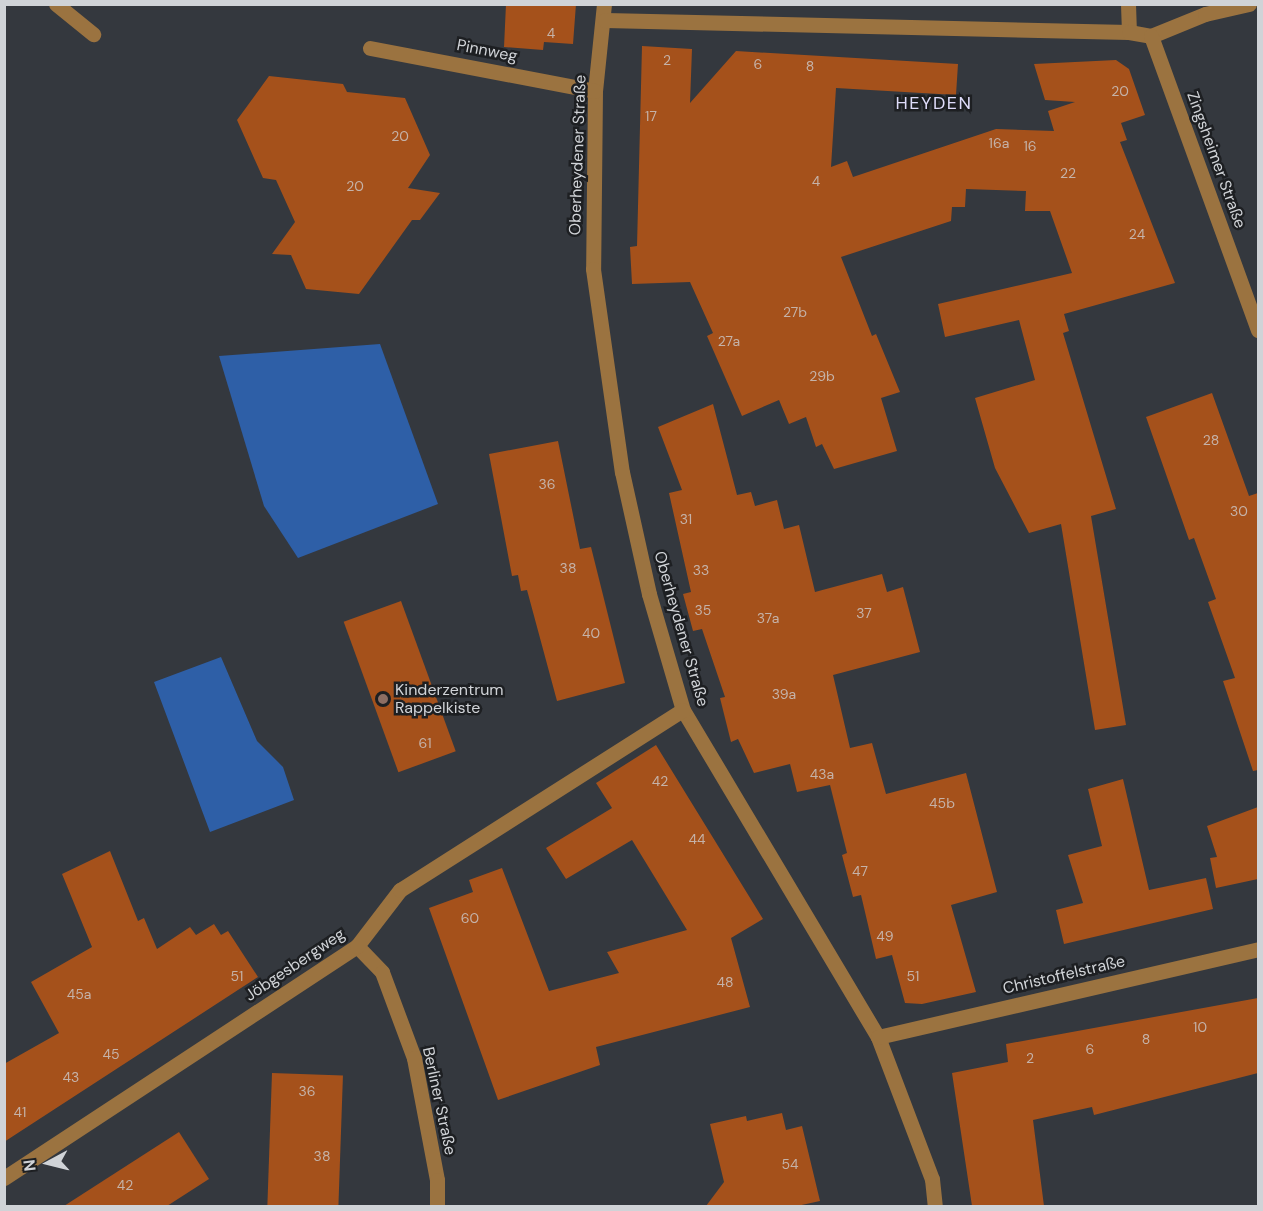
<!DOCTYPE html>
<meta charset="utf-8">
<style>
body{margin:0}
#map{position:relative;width:1263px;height:1211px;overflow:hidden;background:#34383e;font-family:"DM Sans",sans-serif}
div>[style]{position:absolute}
.green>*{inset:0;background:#2e5fa7}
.building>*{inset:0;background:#a5511b;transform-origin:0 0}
.minor>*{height:15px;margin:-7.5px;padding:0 7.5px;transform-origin:7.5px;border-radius:7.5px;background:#9b7340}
.dots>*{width:16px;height:16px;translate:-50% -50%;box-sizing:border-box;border:3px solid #1d1f22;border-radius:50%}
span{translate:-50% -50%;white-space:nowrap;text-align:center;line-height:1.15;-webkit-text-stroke:5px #1d1f22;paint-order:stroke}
.number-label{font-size:14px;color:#c5b2a8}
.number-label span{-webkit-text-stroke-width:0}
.street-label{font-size:16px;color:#d0d3d7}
.poi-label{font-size:16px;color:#d0d3d7}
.left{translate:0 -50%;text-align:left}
.neighbourhood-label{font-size:18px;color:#dedcfa;letter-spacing:1.5px}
.frame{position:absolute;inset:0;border:6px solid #d0d3d7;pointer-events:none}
.north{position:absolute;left:18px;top:1133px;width:60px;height:60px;-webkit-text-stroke:4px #1d1f22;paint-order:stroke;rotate:263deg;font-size:16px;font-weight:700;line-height:24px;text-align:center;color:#d0d3d7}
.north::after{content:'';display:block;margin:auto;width:21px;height:27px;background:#d0d3d7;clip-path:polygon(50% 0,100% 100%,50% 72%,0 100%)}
</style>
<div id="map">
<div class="green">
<i style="clip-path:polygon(380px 344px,438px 504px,298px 558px,264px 506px,219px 356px)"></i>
<i style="clip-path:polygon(221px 657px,257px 741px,283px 767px,294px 800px,210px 832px,154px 682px)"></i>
</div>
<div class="building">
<i style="clip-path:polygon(506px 4px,576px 4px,573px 44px,544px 42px,543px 50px,504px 47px)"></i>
<i style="clip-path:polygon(642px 46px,692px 49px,690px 103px,736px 51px,958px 64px,956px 95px,836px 88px,831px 167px,847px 161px,853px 177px,996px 129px,1054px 131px,1048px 111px,1075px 102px,1045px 100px,1034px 64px,1116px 60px,1129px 69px,1145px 115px,1121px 123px,1127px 140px,1120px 142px,1175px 283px,1064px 314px,1069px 331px,1063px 333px,1116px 509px,1091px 516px,1126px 725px,1095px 730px,1061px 524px,1029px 533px,995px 468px,975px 398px,1035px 380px,1019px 320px,945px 337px,938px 304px,1072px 273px,1050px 211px,1025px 211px,1026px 191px,966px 189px,965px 207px,952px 207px,951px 221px,841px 257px,872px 336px,876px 334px,900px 392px,881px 398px,897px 451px,834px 469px,822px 444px,816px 447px,806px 417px,789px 424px,779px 400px,742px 416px,707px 336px,713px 333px,690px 282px,632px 284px,630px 247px,637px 246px)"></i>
<i style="clip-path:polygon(269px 76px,343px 84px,347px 92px,405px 98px,430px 155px,408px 188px,440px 193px,420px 220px,412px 220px,359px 294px,306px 289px,291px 255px,272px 254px,295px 222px,276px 180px,263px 178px,237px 120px)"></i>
<i style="clip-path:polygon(1212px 393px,1249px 496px,1258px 493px,1258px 770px,1253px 771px,1223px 681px,1235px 678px,1208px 602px,1216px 599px,1194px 538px,1189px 540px,1146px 417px)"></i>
<i style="clip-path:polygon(713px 404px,737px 495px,751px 492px,755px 506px,777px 500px,784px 529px,799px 525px,815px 592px,882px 574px,887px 592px,903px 587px,920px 652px,833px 675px,850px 748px,872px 743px,886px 794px,966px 773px,997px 892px,951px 905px,976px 992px,922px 1004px,905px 1003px,892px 955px,876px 959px,861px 895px,853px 897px,842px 855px,847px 853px,830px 785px,797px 792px,790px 764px,754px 773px,738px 739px,731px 742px,720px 698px,725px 697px,702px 629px,693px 631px,683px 594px,691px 592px,669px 493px,682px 490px,658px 427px)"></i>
<i style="clip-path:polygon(558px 441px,580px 549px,591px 547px,625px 683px,557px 701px,527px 590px,521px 591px,518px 575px,512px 576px,489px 454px)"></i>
<i style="left:401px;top:601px;width:160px;height:61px;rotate:70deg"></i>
<i style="clip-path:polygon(656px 745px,763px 919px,731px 938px,750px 1007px,596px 1047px,600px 1065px,498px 1100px,429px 908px,473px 892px,469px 880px,502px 868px,549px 991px,619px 973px,607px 952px,687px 930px,632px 840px,566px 879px,546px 848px,612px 808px,596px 783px)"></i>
<i style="clip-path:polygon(1123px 779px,1149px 890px,1206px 878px,1213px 909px,1064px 944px,1056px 910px,1083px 903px,1068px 855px,1102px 846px,1088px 789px)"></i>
<i style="clip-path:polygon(1258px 807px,1258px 879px,1216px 888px,1210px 858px,1217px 857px,1207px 826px)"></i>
<i style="clip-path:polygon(110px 851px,138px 921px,144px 918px,157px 949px,190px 927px,196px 935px,214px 924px,221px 935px,228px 931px,258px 977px,4px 1142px,4px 1064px,59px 1033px,31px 982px,92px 947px,62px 874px)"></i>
<i style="clip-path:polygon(1258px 998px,1258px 1073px,1094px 1115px,1092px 1107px,1033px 1120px,1044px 1206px,972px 1206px,952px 1073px,1008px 1062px,1006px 1044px)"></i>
<i style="left:272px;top:1073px;width:71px;height:133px;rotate:2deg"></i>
<i style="clip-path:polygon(782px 1113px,786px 1130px,802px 1126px,820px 1201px,797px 1206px,706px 1206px,724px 1182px,710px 1124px,746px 1116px,747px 1121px)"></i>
<i style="clip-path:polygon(179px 1132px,209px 1179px,167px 1206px,64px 1206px)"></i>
</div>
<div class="minor">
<i style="left:56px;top:4px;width:48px;rotate:39deg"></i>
<i style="left:604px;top:4px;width:87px;rotate:95.9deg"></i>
<i style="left:595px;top:91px;width:178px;rotate:90.6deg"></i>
<i style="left:593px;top:269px;width:205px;rotate:81.9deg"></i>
<i style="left:622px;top:472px;width:125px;rotate:77.5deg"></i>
<i style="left:649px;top:594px;width:121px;rotate:73.7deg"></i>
<i style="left:683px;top:710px;width:381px;rotate:59.2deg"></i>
<i style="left:878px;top:1037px;width:152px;rotate:69.2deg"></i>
<i style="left:932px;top:1179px;width:27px;rotate:84deg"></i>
<i style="left:1128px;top:4px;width:28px;rotate:88deg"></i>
<i style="left:605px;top:20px;width:524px;rotate:1.31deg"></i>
<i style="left:1129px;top:32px;width:22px;rotate:10deg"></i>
<i style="left:1151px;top:36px;width:58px;rotate:-22.2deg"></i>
<i style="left:1205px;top:14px;width:45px;rotate:-12.8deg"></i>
<i style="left:1151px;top:36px;width:313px;rotate:70deg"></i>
<i style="left:370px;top:48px;width:229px;rotate:10.8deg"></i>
<i style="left:357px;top:946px;width:36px;rotate:46deg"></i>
<i style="left:382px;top:972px;width:92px;rotate:69.6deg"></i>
<i style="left:414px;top:1058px;width:124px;rotate:79.3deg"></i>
<i style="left:437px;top:1180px;width:26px;rotate:90deg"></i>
<i style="left:878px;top:1037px;width:390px;rotate:-13deg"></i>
<i style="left:4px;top:1178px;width:422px;rotate:-33.3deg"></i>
<i style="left:357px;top:946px;width:71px;rotate:-52.5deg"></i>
<i style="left:400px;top:890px;width:335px;rotate:-32.5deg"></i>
</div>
<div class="dots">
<i style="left:383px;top:699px;background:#8d6e63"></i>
</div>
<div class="number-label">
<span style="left:551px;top:33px">4</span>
<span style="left:667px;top:60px">2</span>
<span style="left:758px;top:64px">6</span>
<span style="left:810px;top:66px">8</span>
<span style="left:1120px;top:91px">20</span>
<span style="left:651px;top:116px">17</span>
<span style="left:400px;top:136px">20</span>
<span style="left:999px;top:143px">16a</span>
<span style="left:1030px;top:146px">16</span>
<span style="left:1068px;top:173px">22</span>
<span style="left:816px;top:181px">4</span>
<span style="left:355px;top:186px">20</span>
<span style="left:1137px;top:234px">24</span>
<span style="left:795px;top:312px">27b</span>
<span style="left:729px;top:341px">27a</span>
<span style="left:822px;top:376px">29b</span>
<span style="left:1211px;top:440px">28</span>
<span style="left:547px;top:484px">36</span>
<span style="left:1239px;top:511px">30</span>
<span style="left:686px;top:519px">31</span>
<span style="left:568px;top:568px">38</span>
<span style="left:701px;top:570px">33</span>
<span style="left:703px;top:610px">35</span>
<span style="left:864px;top:613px">37</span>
<span style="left:768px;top:618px">37a</span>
<span style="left:591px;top:633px">40</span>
<span style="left:784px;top:694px">39a</span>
<span style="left:425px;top:743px">61</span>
<span style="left:822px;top:774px">43a</span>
<span style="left:660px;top:781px">42</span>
<span style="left:942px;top:803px">45b</span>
<span style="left:697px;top:839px">44</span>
<span style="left:860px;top:871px">47</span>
<span style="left:470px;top:918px">60</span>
<span style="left:885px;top:936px">49</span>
<span style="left:237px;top:976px">51</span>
<span style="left:913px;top:976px">51</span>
<span style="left:725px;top:982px">48</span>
<span style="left:79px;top:994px">45a</span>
<span style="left:1200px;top:1027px">10</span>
<span style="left:1146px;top:1039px">8</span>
<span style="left:1090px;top:1049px">6</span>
<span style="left:111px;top:1054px">45</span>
<span style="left:1030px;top:1058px">2</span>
<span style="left:71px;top:1077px">43</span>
<span style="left:307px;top:1091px">36</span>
<span style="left:20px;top:1112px">41</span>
<span style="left:322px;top:1156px">38</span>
<span style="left:790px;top:1164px">54</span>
<span style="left:125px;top:1185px">42</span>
</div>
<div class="street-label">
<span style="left:487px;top:51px;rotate:11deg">Pinnweg</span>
<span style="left:578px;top:155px;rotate:-88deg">Oberheydener Straße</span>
<span style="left:1216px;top:160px;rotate:70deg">Zingsheimer Straße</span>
<span style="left:681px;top:629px;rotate:74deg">Oberheydener Straße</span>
<span style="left:295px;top:965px;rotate:-34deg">Jöbgesbergweg</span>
<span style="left:1064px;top:975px;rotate:-13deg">Christoffelstraße</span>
<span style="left:439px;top:1101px;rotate:78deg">Berliner Straße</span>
</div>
<div class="poi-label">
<span class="left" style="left:395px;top:699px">Kinderzentrum<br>Rappelkiste</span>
</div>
<div class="neighbourhood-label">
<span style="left:934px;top:103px">HEYDEN</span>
</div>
<div class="frame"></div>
<div class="north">N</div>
</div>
